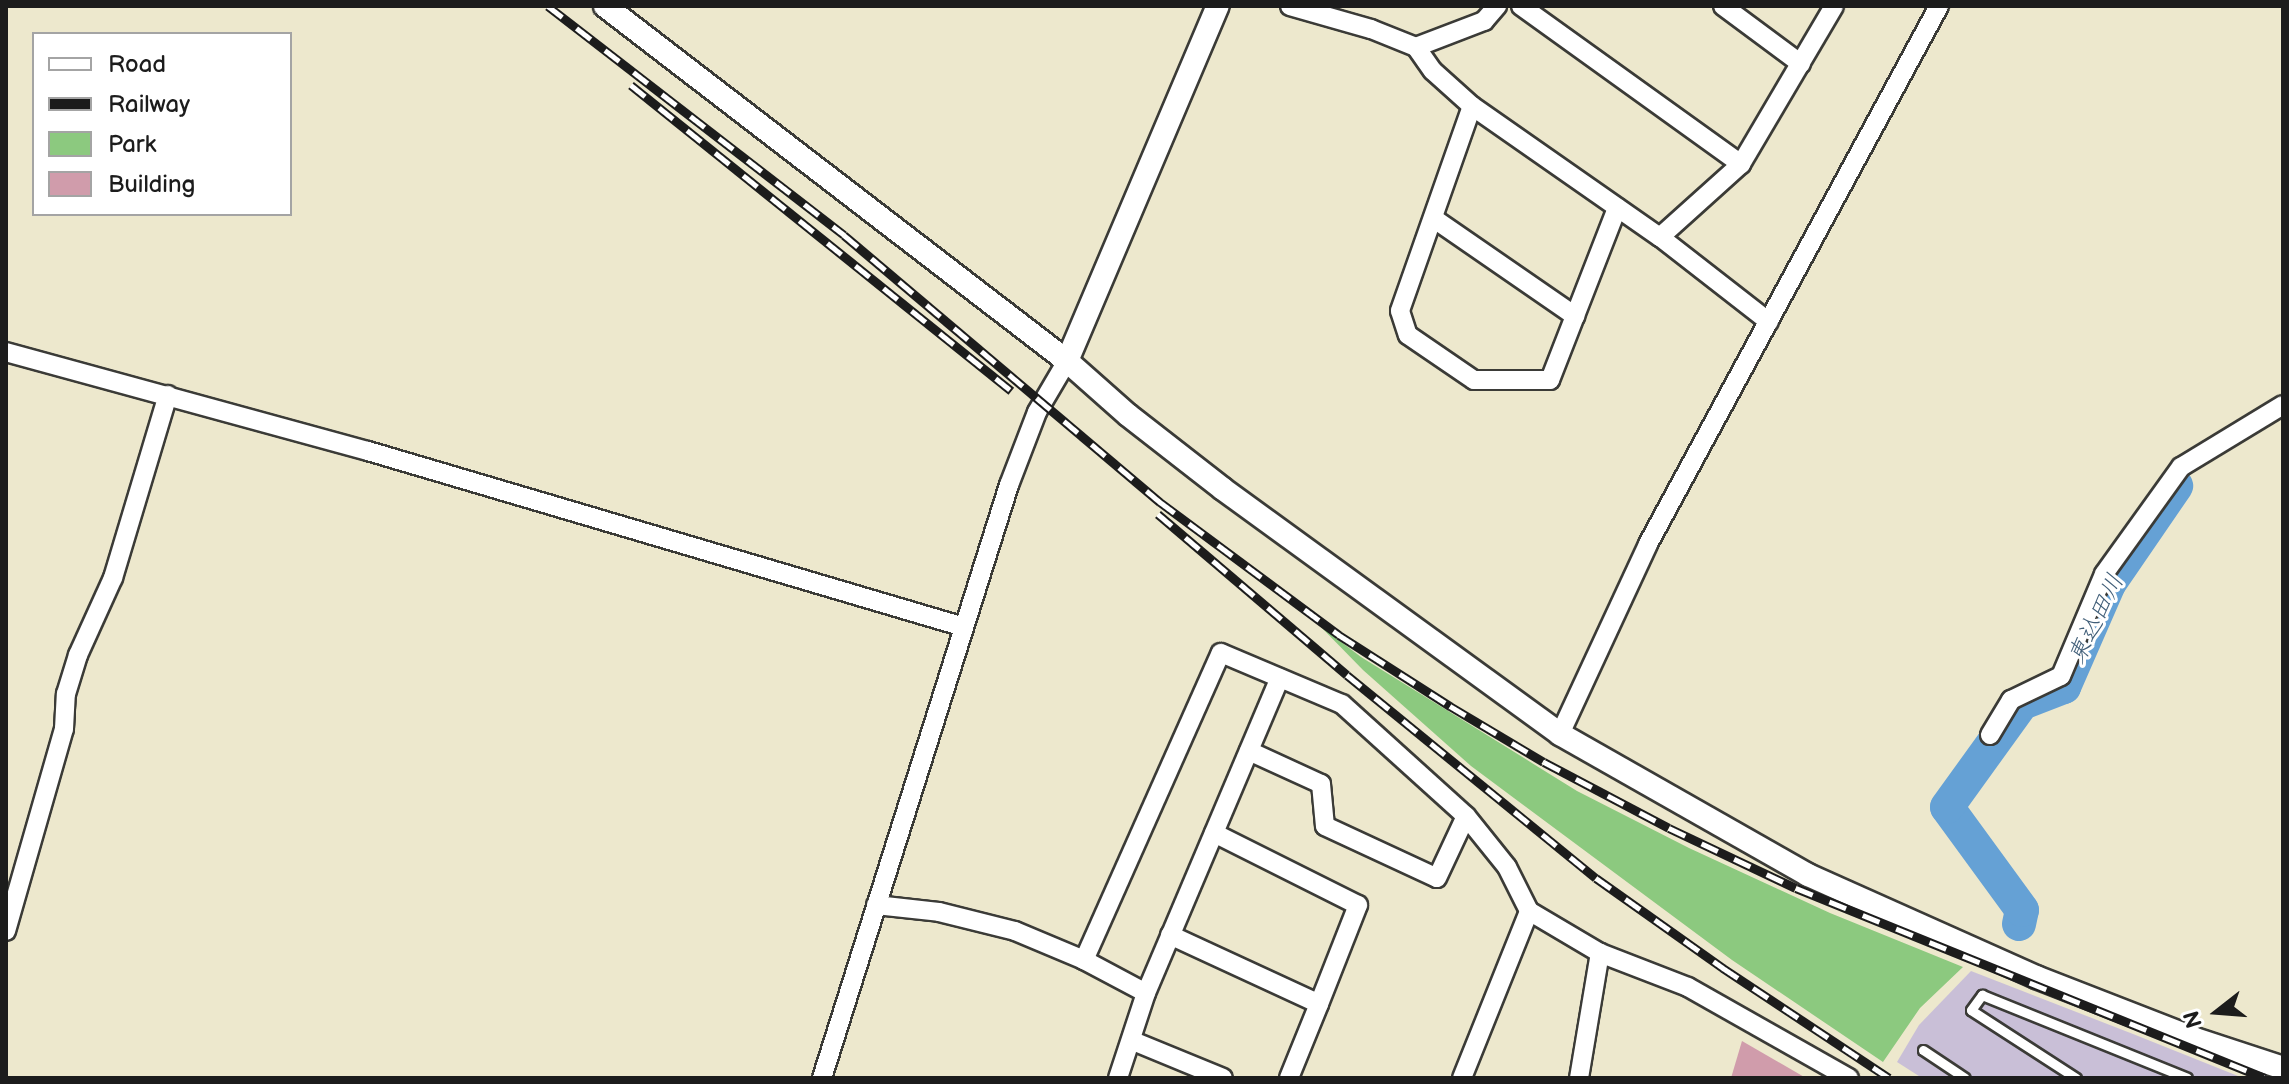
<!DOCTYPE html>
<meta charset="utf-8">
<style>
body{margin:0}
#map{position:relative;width:2289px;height:1084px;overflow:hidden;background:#ede8cd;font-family:"Balsamiq Sans","Klee One",sans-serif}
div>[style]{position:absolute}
.industrial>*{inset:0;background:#c9bfd7}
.green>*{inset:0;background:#8cc97f}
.river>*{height:34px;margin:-17px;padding:0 17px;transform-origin:17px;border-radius:17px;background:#65a1d5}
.building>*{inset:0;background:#d09cab}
.roads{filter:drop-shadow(2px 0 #3b3b37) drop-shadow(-2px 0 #3b3b37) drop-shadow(0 2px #3b3b37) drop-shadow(0 -2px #3b3b37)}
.service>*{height:9px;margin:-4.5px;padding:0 4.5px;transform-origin:4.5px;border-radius:4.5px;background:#fff}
.minor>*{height:18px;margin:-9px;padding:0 9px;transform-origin:9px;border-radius:9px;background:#fff}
.tertiary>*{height:22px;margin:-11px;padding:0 11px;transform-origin:11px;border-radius:11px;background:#fff}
.rail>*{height:9px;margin-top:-4.5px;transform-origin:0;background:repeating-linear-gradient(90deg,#fff 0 18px,#1c1c1c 0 36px);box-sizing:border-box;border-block:2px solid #1c1c1c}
span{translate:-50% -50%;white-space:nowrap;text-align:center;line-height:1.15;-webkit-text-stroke:6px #fff;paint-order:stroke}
.water-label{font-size:24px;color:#405e78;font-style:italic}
.frame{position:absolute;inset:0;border:8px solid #1c1c1c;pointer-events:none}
.legend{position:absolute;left:32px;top:32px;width:260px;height:184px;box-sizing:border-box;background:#fff;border:2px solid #a4a4a4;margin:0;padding:10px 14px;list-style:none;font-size:24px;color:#1c1c1c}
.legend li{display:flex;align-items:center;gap:16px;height:40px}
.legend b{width:40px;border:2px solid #a4a4a4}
.north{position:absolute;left:2177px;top:972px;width:80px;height:80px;-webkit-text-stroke:6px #fff;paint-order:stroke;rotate:253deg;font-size:22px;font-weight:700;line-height:32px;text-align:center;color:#1c1c1c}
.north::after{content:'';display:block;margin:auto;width:28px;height:36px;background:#1c1c1c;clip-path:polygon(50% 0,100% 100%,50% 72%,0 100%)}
</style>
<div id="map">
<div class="industrial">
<i style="clip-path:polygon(1971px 971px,2133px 1034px,2243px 1078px,1922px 1078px,1897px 1062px,1919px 1025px)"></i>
</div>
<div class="green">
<i style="clip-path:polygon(1319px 625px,1361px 657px,1577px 791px,1689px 848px,1830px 913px,1963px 967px,1920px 1008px,1883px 1062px,1732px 960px,1471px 766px,1363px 670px)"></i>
</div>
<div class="river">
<i style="left:2019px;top:924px;width:14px;rotate:-78deg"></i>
<i style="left:2022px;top:910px;width:127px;rotate:-126.1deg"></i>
<i style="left:1947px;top:807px;width:128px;rotate:-54.2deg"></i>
<i style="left:2022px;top:703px;width:45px;rotate:-20.9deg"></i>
<i style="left:2064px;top:687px;width:112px;rotate:-66.4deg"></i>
<i style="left:2109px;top:584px;width:119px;rotate:-55.6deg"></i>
</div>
<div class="building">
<i style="clip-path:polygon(1742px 1041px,1806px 1078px,1731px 1078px)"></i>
</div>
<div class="roads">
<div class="service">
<i style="left:1923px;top:1050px;width:50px;rotate:33.7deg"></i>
<i style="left:2076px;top:1078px;width:125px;rotate:-147.1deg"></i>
<i style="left:1971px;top:1010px;width:19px;rotate:-54deg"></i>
<i style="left:1982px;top:995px;width:221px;rotate:22deg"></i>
</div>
<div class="minor">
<i style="left:1290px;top:6px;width:84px;rotate:15.9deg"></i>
<i style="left:1371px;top:29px;width:48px;rotate:21.8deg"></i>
<i style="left:1416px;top:47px;width:29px;rotate:55deg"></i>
<i style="left:1433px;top:71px;width:52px;rotate:41.9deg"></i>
<i style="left:1472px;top:106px;width:229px;rotate:34.9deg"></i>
<i style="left:1660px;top:237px;width:138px;rotate:37.9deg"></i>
<i style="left:1521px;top:6px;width:271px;rotate:35.7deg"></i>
<i style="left:1723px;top:6px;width:97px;rotate:36.6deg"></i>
<i style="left:1416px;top:47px;width:73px;rotate:-20.9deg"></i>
<i style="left:1484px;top:21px;width:20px;rotate:-49deg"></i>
<i style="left:1472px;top:106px;width:217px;rotate:109.4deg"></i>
<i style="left:1400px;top:311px;width:25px;rotate:72deg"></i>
<i style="left:1408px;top:335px;width:80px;rotate:34.3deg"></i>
<i style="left:1474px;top:380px;width:76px"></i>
<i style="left:1550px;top:380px;width:185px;rotate:-68.7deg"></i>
<i style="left:1433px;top:218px;width:173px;rotate:34.6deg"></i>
<i style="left:1660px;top:237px;width:109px;rotate:-42deg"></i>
<i style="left:1741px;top:164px;width:183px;rotate:-59.5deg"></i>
<i style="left:6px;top:352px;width:375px;rotate:15.3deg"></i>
<i style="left:368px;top:451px;width:621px;rotate:16.45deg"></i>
<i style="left:1560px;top:734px;width:209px;rotate:-65.1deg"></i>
<i style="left:1648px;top:544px;width:612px;rotate:-61.59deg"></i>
<i style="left:1990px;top:735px;width:41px;rotate:-59deg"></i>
<i style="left:2011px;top:700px;width:55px;rotate:-25.6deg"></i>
<i style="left:2061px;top:676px;width:111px;rotate:-67.1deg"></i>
<i style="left:2104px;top:574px;width:132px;rotate:-54.3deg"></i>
<i style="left:2181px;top:467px;width:119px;rotate:-31.3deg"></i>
<i style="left:1249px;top:751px;width:79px;rotate:24.6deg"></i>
<i style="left:1321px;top:784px;width:42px;rotate:84.6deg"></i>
<i style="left:1325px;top:826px;width:123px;rotate:24.9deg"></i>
<i style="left:1437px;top:878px;width:68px;rotate:-64.9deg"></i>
<i style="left:1214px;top:833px;width:161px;rotate:26.6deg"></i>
<i style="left:1358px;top:905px;width:106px;rotate:111.5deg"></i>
<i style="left:876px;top:905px;width:63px;rotate:6.3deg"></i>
<i style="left:939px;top:912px;width:78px;rotate:14deg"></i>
<i style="left:1015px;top:931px;width:75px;rotate:22.8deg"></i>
<i style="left:1084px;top:960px;width:70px;rotate:28deg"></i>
<i style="left:6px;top:931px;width:210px;rotate:-74deg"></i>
<i style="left:64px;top:729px;width:35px;rotate:-87deg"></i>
<i style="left:66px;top:694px;width:41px;rotate:-72.9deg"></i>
<i style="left:78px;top:655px;width:85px;rotate:-65.6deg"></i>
<i style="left:113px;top:578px;width:191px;rotate:-73.3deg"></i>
<i style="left:1170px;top:935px;width:164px;rotate:24.8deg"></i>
<i style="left:1319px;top:1004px;width:80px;rotate:112.1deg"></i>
<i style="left:1084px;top:960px;width:336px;rotate:-66deg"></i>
<i style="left:1221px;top:653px;width:131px;rotate:22.9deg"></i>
<i style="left:1342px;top:704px;width:167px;rotate:42.1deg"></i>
<i style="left:1466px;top:816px;width:65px;rotate:51.2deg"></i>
<i style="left:1507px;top:867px;width:49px;rotate:63.4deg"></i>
<i style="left:1133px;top:1041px;width:97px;rotate:22.3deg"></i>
<i style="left:822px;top:1078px;width:622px;rotate:-72.5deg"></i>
<i style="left:1009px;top:485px;width:78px;rotate:-69deg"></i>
<i style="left:1037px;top:412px;width:59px;rotate:-59.5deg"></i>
<i style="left:1118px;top:1078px;width:89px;rotate:-71.8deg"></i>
<i style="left:1146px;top:993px;width:342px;rotate:-67deg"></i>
<i style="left:1462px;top:1078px;width:180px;rotate:-68.1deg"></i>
<i style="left:1529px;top:911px;width:82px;rotate:30.6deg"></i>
<i style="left:1600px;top:953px;width:94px;rotate:21.1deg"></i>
<i style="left:1688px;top:987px;width:185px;rotate:29.5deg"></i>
<i style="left:1579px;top:1078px;width:127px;rotate:-80.5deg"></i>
</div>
<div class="tertiary">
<i style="left:605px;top:6px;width:583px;rotate:37.54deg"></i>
<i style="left:1067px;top:361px;width:81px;rotate:41.5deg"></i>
<i style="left:1128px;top:415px;width:120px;rotate:37.9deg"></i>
<i style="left:1223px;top:489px;width:417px;rotate:36deg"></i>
<i style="left:1560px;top:734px;width:285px;rotate:29.6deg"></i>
<i style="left:1808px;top:875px;width:250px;rotate:24.1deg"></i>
<i style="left:2036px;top:977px;width:171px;rotate:21.3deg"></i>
<i style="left:2195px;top:1039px;width:93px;rotate:18.2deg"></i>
<i style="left:1067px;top:361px;width:386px;rotate:-67deg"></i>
</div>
</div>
<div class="rail">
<i style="left:548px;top:6px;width:374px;rotate:37.7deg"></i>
<i style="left:844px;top:235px;width:414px;rotate:40.2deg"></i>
<i style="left:1160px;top:502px;width:223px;rotate:36.6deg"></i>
<i style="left:1339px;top:635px;width:132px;rotate:32.6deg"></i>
<i style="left:1450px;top:706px;width:109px;rotate:30.8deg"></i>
<i style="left:1544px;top:762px;width:141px;rotate:27.8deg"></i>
<i style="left:1669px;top:828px;width:140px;rotate:25.3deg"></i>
<i style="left:1796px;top:888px;width:506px;rotate:22.05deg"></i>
<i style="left:631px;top:85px;width:488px;rotate:38.8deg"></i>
<i style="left:1158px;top:514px;width:248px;rotate:40.4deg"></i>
<i style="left:1347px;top:675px;width:321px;rotate:39.2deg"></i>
<i style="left:1596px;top:878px;width:156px;rotate:35.3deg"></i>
<i style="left:1723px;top:968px;width:199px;rotate:33.5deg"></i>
</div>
<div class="water-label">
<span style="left:2096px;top:619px;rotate:-64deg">東込田川</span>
</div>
<div class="frame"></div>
<ul class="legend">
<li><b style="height:10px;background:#fff"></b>Road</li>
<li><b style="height:10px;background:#1c1c1c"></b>Railway</li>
<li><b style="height:22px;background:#8cc97f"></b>Park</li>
<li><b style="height:22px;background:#d09cab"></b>Building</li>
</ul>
<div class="north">N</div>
</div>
